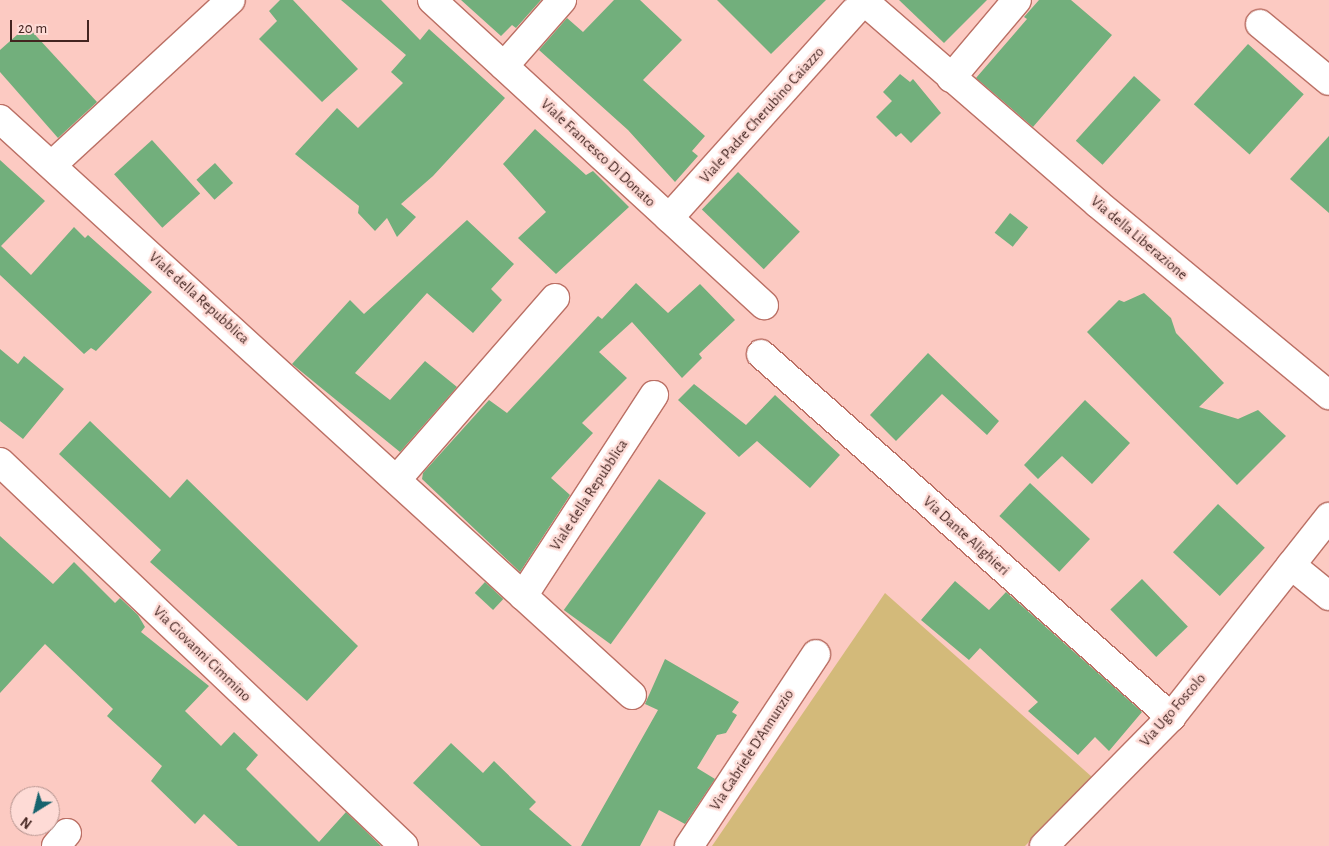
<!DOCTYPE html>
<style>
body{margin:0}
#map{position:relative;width:1329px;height:846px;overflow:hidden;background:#fccac2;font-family:"Alegreya Sans",sans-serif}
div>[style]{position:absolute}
.green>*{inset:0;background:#d3ba7a}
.building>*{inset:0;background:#72af7c;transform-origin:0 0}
.roads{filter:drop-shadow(1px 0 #bb7065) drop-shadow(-1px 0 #bb7065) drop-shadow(0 1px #bb7065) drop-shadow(0 -1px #bb7065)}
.minor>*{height:28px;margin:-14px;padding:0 14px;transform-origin:14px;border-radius:14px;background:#fff}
span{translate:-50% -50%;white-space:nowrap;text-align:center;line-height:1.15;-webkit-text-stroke:5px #fedbd6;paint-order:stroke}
.street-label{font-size:15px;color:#432420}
.north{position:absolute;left:10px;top:786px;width:50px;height:50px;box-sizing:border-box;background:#fedbd6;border:1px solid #b3928d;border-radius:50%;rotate:216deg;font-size:14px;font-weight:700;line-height:20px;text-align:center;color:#432420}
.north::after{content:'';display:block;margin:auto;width:18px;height:22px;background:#17636e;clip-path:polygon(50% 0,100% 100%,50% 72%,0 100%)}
.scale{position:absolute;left:10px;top:20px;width:79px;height:22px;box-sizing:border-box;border:2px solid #432420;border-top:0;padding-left:6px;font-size:15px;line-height:18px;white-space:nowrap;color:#432420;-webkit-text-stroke:4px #fedbd6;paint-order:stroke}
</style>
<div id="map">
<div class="green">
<i style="clip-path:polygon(885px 593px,1092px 777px,1025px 846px,712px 846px)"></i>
</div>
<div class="building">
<i style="clip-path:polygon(280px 0,293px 0,358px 69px,322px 102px,259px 39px,277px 21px,269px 11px)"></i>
<i style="clip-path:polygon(341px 0,381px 0,420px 40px,429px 29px,505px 98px,433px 176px,401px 204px,416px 217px,397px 237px,387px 218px,375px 231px,358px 213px,359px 206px,295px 154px,337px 108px,358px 128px,403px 83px,391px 72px,406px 55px)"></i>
<i style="clip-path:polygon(461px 0,541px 0,516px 28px,512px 25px,501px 36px)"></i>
<i style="clip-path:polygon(614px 0,640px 0,682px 40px,643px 80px,705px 136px,692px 151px,698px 156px,675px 182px,628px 130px,539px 50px,567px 18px,583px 32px)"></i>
<i style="clip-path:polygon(717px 0,826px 0,771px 54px)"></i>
<i style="clip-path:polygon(899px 0,987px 0,944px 43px)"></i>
<i style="clip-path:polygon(1039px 0,1071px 0,1112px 35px,1033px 127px,976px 78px,1027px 19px,1024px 17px)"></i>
<i style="clip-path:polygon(27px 26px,97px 102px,58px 138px,0 72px,0 50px)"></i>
<i style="left:1248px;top:44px;width:75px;height:81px;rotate:42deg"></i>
<i style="clip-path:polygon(900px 74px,910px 82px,913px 79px,941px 113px,911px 143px,901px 133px,896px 137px,876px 117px,892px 101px,883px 92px)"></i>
<i style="left:1134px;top:76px;width:36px;height:87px;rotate:42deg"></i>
<i style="clip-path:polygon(535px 129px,586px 175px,593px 171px,629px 207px,556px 274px,518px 238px,546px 212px,503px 164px)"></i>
<i style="clip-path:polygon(1329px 136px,1329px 213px,1290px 179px)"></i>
<i style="left:152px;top:140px;width:72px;height:51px;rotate:48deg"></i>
<i style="clip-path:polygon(0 160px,45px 201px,1px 246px,31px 275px,74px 227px,85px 238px,88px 235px,152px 292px,96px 351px,91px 348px,84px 354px,0 275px)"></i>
<i style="left:215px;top:163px;width:27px;height:25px;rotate:48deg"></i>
<i style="left:738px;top:172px;width:86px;height:52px;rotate:44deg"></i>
<i style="left:1010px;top:213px;width:23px;height:25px;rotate:38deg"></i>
<i style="clip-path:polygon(467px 220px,514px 264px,491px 289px,502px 300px,473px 333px,427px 293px,355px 373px,390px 400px,425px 361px,457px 387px,400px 452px,292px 364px,350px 300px,364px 314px)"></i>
<i style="clip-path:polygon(636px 283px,668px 313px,700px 284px,735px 320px,699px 354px,702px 358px,682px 378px,632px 322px,599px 352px,627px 378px,582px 423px,593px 433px,551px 478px,570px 495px,520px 572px,422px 479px,423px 473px,489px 400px,507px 413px,598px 316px,602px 319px)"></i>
<i style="clip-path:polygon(1144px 293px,1171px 318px,1176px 333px,1224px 383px,1199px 407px,1238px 419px,1258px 410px,1286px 436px,1237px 485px,1087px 332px,1119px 300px,1124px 302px)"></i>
<i style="clip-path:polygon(0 349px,18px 364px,24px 356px,64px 389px,23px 439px,0 421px)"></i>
<i style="clip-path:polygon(928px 353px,999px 421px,987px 435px,942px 394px,896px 441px,870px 415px)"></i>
<i style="clip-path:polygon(694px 384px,746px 425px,775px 395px,840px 455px,810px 488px,757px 441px,739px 457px,678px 400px)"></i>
<i style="clip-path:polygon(1085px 400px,1130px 443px,1092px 484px,1062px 456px,1038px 479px,1024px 465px)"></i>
<i style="clip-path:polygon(90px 421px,170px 498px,187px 479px,358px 646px,307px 701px,150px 562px,161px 550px,59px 454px)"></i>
<i style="left:659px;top:479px;width:58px;height:162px;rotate:36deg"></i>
<i style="left:1030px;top:483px;width:82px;height:45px;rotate:43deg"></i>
<i style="left:1218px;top:504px;width:64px;height:66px;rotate:43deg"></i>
<i style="clip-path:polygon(0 536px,53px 584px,74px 562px,115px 603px,120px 598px,138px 615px,145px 627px,141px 632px,209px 686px,185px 711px,221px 746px,234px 732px,258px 755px,246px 769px,319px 842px,346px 812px,381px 846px,238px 846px,204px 814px,195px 824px,151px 781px,162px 766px,107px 716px,113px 709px,45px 644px,0 693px)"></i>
<i style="left:1142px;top:579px;width:66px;height:44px;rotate:46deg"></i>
<i style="clip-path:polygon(955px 581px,989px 610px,1006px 592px,1142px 712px,1109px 751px,1095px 737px,1078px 755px,1028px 711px,1038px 702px,980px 648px,969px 660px,921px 620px)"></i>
<i style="left:485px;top:582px;width:25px;height:15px;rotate:43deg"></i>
<i style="clip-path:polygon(665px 659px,739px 702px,732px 712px,737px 715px,726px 733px,717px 735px,697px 768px,715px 779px,685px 824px,659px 810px,640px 846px,581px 846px,658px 710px,645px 704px)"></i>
<i style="clip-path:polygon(451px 743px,483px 773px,494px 761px,536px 802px,529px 809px,572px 846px,481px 846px,413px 783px)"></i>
</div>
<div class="roads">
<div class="minor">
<i style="left:432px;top:0;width:451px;rotate:42.6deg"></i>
<i style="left:865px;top:2px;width:308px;rotate:40.9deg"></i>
<i style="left:1098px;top:204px;width:300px;rotate:39.6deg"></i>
<i style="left:1260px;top:24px;width:89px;rotate:39.6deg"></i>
<i style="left:504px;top:66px;width:88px;rotate:-48.7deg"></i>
<i style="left:951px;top:78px;width:102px;rotate:-49.8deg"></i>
<i style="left:0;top:119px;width:855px;rotate:42.35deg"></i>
<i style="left:52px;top:165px;width:243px;rotate:-42.7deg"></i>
<i style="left:669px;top:218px;width:277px;rotate:-48.1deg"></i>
<i style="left:761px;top:354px;width:548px;rotate:41.52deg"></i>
<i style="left:0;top:462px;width:557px;rotate:43.55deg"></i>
<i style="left:398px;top:478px;width:239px;rotate:-48.9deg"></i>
<i style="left:1291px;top:565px;width:49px;rotate:39.2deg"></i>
<i style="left:523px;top:596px;width:240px;rotate:-56.9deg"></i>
<i style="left:56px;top:846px;width:17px;rotate:-50deg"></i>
<i style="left:689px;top:846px;width:230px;rotate:-56.5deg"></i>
<i style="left:1044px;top:846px;width:181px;rotate:-45.4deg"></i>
<i style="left:1171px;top:717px;width:255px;rotate:-51.7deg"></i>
</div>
</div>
<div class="street-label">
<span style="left:762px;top:115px;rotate:-48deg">Viale Padre Cherubino Caiazzo</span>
<span style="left:598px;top:153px;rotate:43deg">Viale Francesco Di Donato</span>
<span style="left:1139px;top:238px;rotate:40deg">Via della Liberazione</span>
<span style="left:199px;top:298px;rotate:42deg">Viale della Repubblica</span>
<span style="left:589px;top:495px;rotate:-57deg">Viale della Repubblica</span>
<span style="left:966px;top:536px;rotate:42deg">Via Dante Alighieri</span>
<span style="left:202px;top:654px;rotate:44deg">Via Giovanni Cimmino</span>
<span style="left:1173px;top:710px;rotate:-49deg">Via Ugo Foscolo</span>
<span style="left:752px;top:750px;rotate:-57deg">Via Gabriele D'Annunzio</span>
</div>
<div class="north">N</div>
<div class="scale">20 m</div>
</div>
